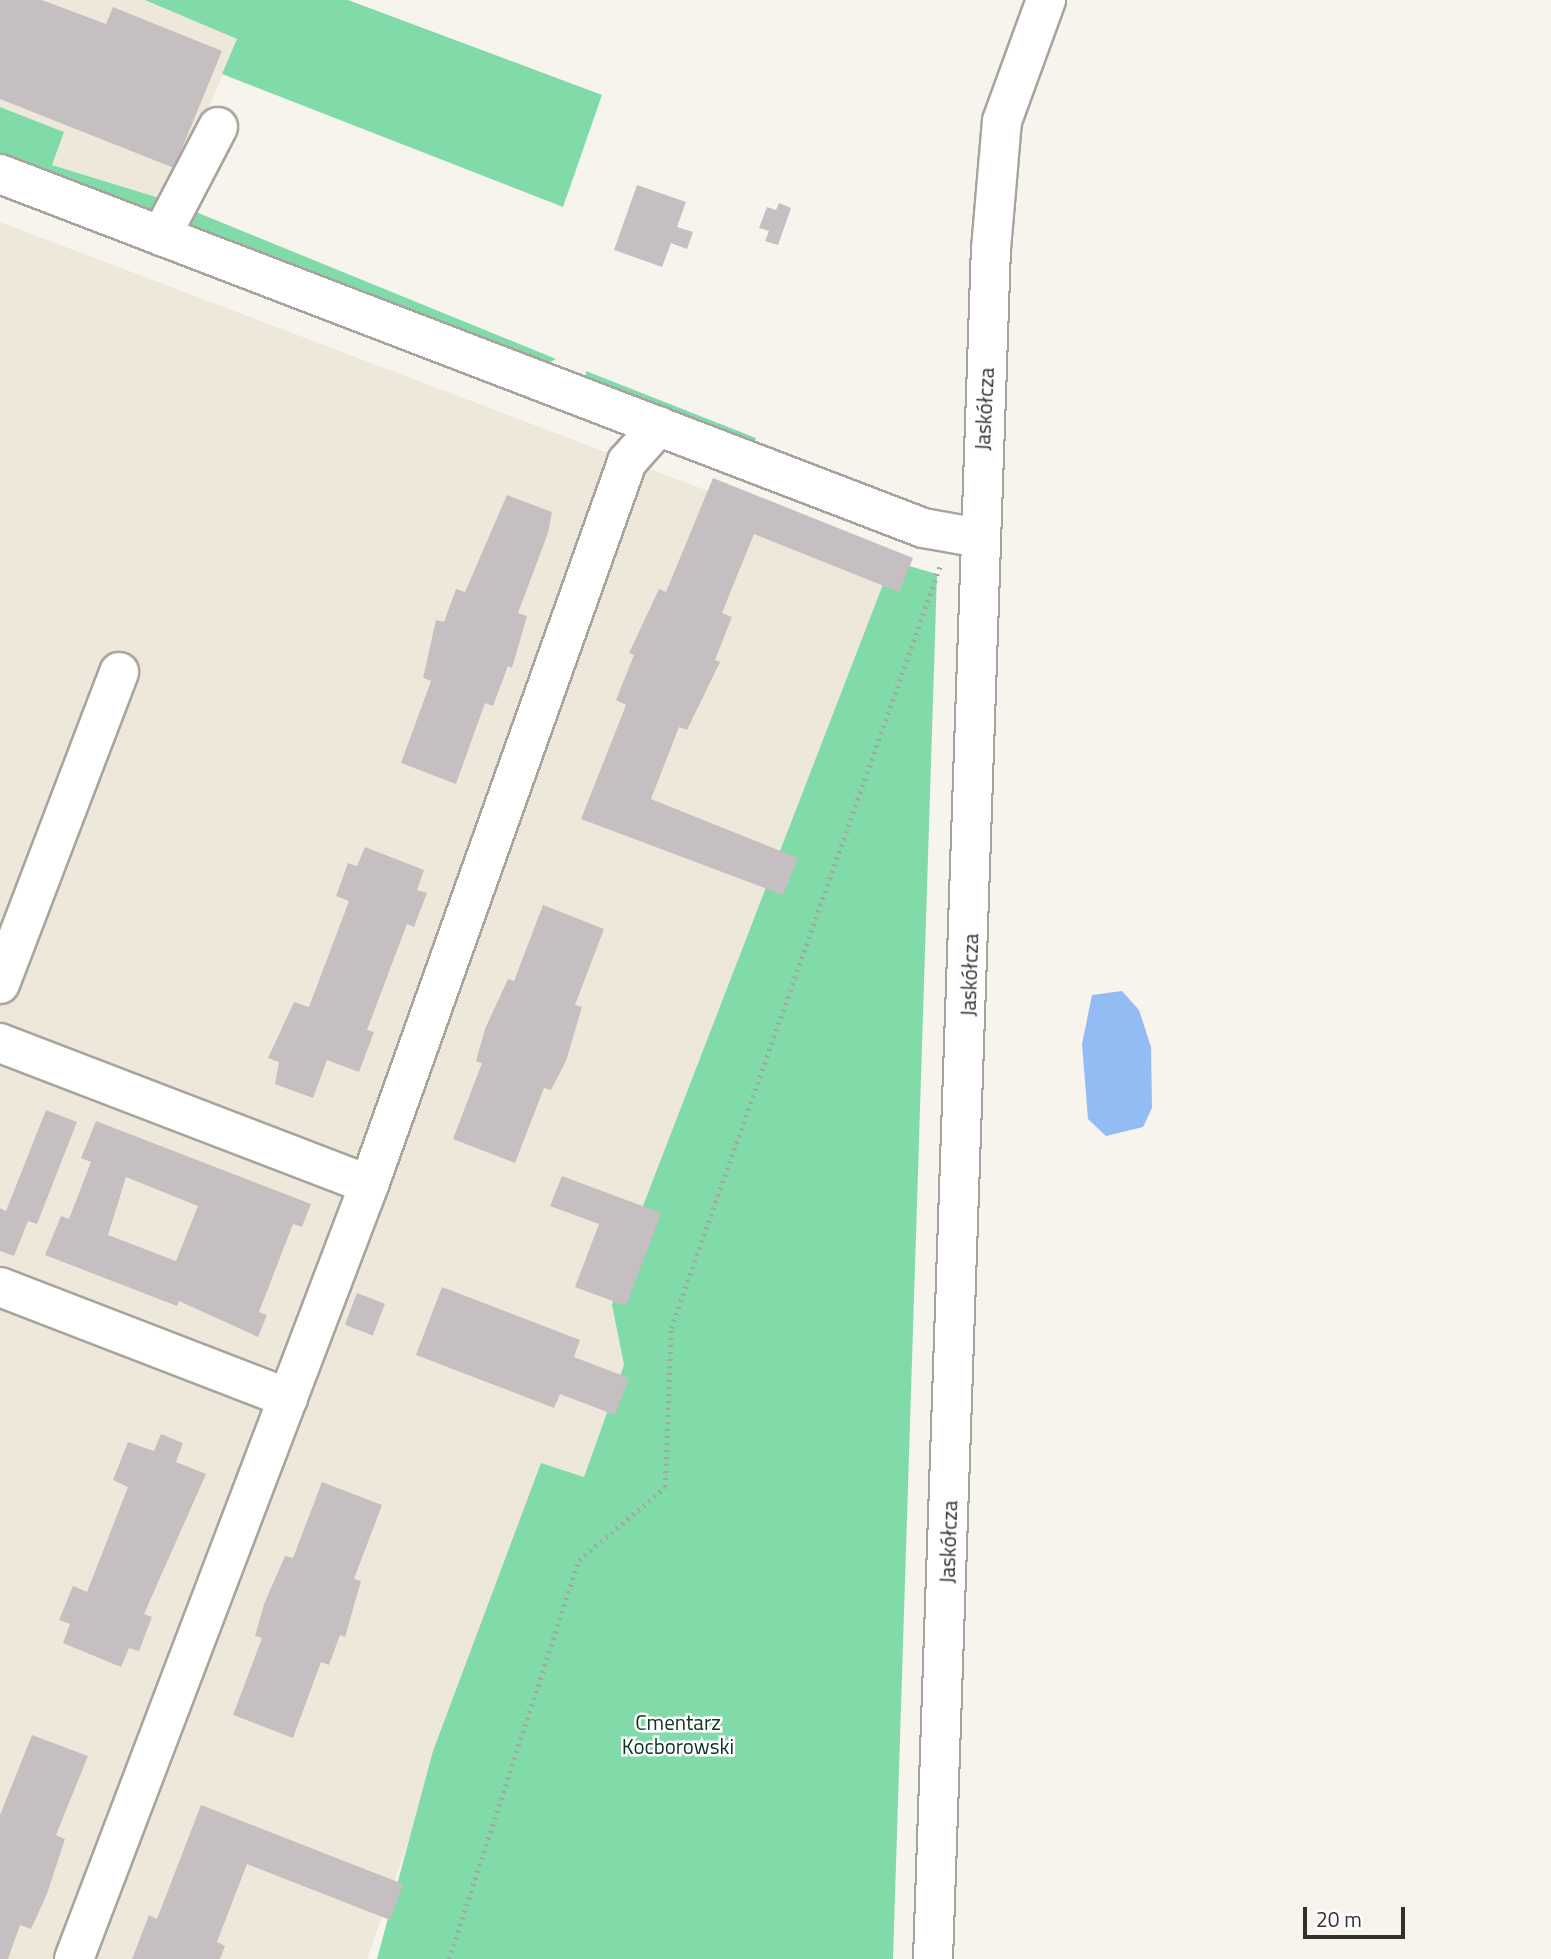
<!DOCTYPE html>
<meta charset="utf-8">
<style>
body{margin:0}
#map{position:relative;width:1551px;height:1959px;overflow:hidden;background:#f7f4ee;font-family:"Titillium Web",sans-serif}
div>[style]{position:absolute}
.built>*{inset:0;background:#eee8db}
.green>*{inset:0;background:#81dba9}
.water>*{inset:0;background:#93bcf5}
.building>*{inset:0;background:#c6bfc2;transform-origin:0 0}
.path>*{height:4.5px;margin-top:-2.25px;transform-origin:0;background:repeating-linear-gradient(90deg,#a7a5a1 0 2px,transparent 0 7px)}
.roads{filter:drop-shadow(2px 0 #a7a49e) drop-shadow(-2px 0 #a7a49e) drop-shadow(0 2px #a7a49e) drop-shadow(0 -2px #a7a49e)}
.minor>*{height:38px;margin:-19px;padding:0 19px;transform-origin:19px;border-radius:19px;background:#fff}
span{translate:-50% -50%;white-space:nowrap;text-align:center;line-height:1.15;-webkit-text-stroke:5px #fff;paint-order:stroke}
.street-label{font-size:21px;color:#31302e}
.park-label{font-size:21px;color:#0b3420}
.scale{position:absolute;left:1303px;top:1907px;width:102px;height:32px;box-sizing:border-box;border:4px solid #31302e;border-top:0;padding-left:9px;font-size:21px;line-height:24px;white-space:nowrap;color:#31302e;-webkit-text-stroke:5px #fff;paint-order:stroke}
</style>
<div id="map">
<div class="built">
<i style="clip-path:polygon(0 0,145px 0,238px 39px,169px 201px,52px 165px,64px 132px,0 107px)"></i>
<i style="clip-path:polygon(0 222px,892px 561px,629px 1242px,612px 1305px,624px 1365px,584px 1477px,541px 1464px,367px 1959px,0 1959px)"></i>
</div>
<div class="green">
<i style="clip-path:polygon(145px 0,348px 0,602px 95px,563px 207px,222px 74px,237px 39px)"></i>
<i style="clip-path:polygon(0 107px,64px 132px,52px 165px,169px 201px,147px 215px,0 156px)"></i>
<i style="clip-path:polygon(186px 208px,517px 343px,556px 359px,542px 366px,184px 229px)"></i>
<i style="clip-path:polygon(586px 371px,756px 438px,753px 447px,585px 383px)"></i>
<i style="clip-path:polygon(892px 561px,937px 574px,893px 1959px,377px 1959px,433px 1751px,541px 1463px,584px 1477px,624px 1365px,612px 1305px,629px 1242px)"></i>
</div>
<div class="water">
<i style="clip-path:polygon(1122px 991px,1139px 1010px,1151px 1047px,1152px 1108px,1143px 1127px,1106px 1136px,1088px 1119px,1082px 1044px,1092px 995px)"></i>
</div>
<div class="building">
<i style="clip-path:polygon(0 0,42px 0,106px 24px,113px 7px,222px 51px,174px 168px,0 99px)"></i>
<i style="clip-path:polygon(637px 185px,686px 202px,677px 227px,693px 232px,687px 249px,671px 243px,662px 267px,614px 250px)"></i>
<i style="clip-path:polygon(779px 203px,791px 208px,778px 245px,765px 241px,769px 231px,759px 228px,767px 207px,776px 210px)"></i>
<i style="clip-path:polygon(713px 478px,913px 558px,899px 592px,754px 534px,722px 613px,732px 617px,715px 660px,720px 662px,687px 730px,679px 727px,651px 799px,798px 858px,783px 895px,581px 819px,626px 705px,616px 700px,634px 655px,629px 653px,659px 589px,666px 592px)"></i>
<i style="clip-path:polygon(507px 495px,552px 512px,548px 533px,518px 613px,527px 616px,512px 668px,508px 666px,493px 706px,485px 703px,456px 784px,401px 763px,431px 681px,423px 678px,436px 620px,444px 622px,456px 589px,465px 592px)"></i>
<i style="clip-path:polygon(365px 847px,424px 870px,417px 890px,427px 893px,414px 927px,407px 924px,367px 1030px,374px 1032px,359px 1072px,327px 1060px,313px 1098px,275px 1084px,279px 1062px,268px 1058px,294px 1002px,309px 1007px,349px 901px,336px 896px,348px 863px,357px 866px)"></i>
<i style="clip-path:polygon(543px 905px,604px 929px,575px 1005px,582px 1007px,566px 1061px,551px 1090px,544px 1088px,515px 1163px,453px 1139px,482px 1063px,476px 1061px,485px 1029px,508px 979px,514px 981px)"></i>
<i style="clip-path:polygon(46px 1110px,77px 1122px,37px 1224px,28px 1221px,14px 1256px,0 1251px,0 1208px,6px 1211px)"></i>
<i style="clip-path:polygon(evenodd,96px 1121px,311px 1204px,302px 1227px,293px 1224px,259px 1312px,267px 1315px,258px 1337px,179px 1301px,177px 1306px,45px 1255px,61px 1216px,69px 1219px,91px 1162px,81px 1158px,96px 1121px,126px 1177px,198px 1206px,176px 1261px,108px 1235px,126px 1177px)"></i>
<i style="clip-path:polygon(562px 1176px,661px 1213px,626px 1306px,575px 1287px,599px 1224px,550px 1206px)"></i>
<i style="clip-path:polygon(442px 1287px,580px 1340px,574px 1357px,629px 1378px,615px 1415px,560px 1394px,554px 1408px,416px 1355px)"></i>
<i style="left:357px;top:1293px;width:30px;height:34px;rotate:21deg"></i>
<i style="clip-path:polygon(161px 1434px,183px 1443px,176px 1462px,206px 1474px,144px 1614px,152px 1617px,139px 1651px,129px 1648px,121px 1667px,63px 1643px,70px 1624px,59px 1620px,73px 1586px,87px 1592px,128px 1487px,113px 1480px,128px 1442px,154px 1451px)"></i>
<i style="clip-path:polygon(322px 1482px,382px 1505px,354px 1579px,361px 1581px,345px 1637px,340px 1635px,329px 1665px,321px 1662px,293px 1738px,233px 1715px,262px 1638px,255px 1636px,264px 1604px,285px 1556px,293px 1558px)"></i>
<i style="clip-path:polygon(32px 1735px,88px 1756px,56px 1835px,65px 1839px,47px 1894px,31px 1929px,20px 1925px,8px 1959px,0 1959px,0 1815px)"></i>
<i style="clip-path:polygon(201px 1805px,403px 1884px,390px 1920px,247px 1864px,217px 1942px,225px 1946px,220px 1959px,132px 1959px,149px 1915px,157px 1919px)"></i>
</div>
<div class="path">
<i style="left:449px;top:1959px;width:420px;rotate:-72deg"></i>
<i style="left:579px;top:1560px;width:113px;rotate:-40.3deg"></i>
<i style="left:665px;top:1487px;width:159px;rotate:-87.8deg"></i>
<i style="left:671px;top:1328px;width:808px;rotate:-70.56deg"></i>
</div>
<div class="roads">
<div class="minor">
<i style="left:0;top:174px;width:989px;rotate:20.98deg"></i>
<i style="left:923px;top:528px;width:57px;rotate:10.1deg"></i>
<i style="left:161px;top:236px;width:123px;rotate:-62.4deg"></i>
<i style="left:0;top:984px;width:334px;rotate:-69.1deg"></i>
<i style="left:0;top:1043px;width:395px;rotate:21deg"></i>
<i style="left:0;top:1287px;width:309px;rotate:21.1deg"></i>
<i style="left:74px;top:1959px;width:828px;rotate:-69.14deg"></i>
<i style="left:369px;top:1185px;width:768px;rotate:-70.36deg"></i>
<i style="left:627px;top:462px;width:48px;rotate:-48.4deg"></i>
<i style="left:933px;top:1959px;width:1711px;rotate:-88.06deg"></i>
<i style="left:991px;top:249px;width:128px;rotate:-85.1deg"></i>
<i style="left:1002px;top:121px;width:129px;rotate:-70deg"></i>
</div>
</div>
<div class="street-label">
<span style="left:984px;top:409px;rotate:-87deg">Jaskółcza</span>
<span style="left:969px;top:975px;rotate:-88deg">Jaskółcza</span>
<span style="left:948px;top:1542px;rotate:-88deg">Jaskółcza</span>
</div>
<div class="park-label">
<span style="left:678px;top:1734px">Cmentarz<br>Kocborowski</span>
</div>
<div class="scale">20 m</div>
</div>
